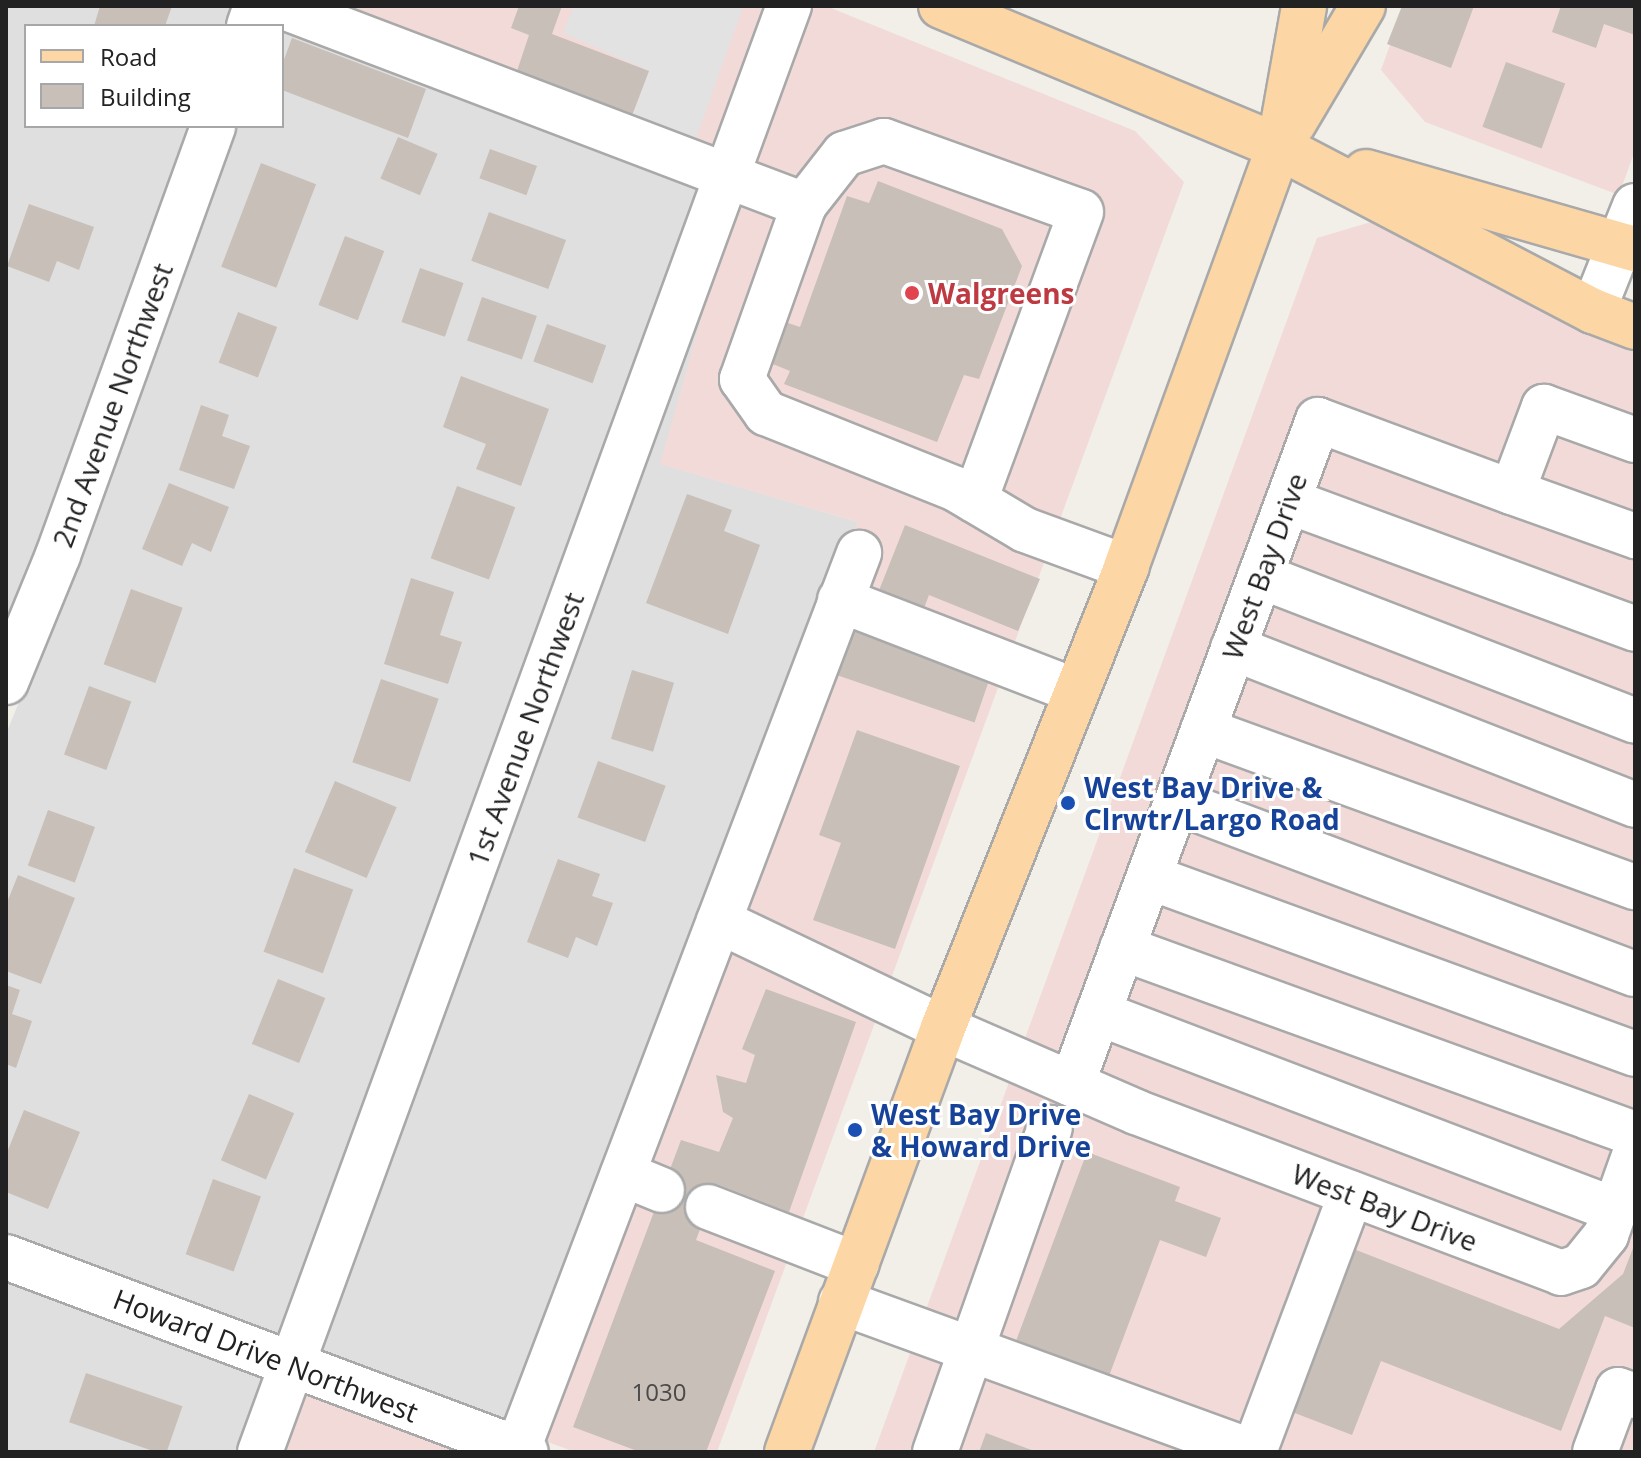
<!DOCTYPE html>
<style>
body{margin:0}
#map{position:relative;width:1641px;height:1458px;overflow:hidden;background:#f2efe9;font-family:"Open Sans",sans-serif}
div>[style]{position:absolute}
.residential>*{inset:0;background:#e0dfdf}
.commercial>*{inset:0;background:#f2dad9}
.parking>*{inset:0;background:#e2e2e2}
.building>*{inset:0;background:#c7bfb8;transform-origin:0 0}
.roads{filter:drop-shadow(2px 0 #a9a9a9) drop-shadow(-2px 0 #a9a9a9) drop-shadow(0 2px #a9a9a9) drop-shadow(0 -2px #a9a9a9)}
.minor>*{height:44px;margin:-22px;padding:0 22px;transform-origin:22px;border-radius:22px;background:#fff}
.major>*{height:44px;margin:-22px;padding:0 22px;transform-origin:22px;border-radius:22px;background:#fcd6a4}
.dots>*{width:22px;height:22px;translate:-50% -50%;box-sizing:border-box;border:4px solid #fff;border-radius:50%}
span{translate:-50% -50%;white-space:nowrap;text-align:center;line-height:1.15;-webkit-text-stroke:6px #fff;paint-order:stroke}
.number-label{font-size:24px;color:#4b4948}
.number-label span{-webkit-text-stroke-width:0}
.health-label{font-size:28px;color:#be3a42;font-weight:700}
.left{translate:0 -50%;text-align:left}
.street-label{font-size:28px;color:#222}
.transit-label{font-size:28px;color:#164399;font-weight:700}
.frame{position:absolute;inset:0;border:8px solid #222;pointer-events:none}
.legend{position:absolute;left:24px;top:24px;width:260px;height:104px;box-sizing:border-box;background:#fff;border:2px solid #a7a7a7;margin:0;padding:10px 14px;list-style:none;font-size:24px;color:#222}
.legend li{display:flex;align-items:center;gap:16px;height:40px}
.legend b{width:40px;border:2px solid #a7a7a7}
</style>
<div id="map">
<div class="residential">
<i style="clip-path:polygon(6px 6px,236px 6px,228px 26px,26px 26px,26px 126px,192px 126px,6px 631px)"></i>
<i style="clip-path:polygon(336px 6px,717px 148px,281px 1344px,6px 1239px,6px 734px,76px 562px,233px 126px,282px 126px,282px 26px,269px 26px)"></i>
<i style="clip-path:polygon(720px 252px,661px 464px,858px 522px,545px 1441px,316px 1358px)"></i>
<i style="clip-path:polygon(6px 1275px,263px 1374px,235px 1452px,6px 1452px)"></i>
</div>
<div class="commercial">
<i style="clip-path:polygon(336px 6px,769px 6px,717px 148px)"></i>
<i style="clip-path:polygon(810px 6px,826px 6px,1135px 131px,1184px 182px,717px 1452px,575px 1452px,545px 1441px,858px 522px,660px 464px,720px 252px)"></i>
<i style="clip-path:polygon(1404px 6px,1635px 6px,1635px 150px,1619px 195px,1425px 122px,1381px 70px)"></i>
<i style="clip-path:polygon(1381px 219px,1635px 344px,1635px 1452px,874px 1452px,1317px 238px)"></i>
<i style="clip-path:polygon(304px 1389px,476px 1452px,281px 1452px)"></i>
</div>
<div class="parking">
<i style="clip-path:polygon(574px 6px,743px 7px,693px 147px,630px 122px,649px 71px,563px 33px)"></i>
</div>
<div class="building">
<i style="clip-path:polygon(100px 6px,172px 6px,165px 26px,94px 26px)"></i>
<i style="clip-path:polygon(519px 6px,562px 6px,552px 34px,649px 71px,628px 126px,513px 83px,529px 35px,511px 28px)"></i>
<i style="clip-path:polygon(1402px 6px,1474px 6px,1451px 68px,1387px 44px)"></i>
<i style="clip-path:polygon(1561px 6px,1635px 6px,1635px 35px,1604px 24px,1596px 48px,1552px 32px)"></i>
<i style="clip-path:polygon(292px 38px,426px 89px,408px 138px,282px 90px,282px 65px)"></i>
<i style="left:1506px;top:62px;width:63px;height:69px;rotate:20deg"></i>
<i style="left:398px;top:137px;width:43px;height:45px;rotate:23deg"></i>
<i style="left:490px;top:149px;width:50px;height:31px;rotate:20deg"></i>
<i style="left:261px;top:163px;width:59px;height:111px;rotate:21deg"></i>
<i style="clip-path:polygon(878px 181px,1002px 229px,1022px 266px,979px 379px,964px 375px,937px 442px,784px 384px,790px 371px,763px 360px,779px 320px,800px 327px,847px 196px,869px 203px)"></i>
<i style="clip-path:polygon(29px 204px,94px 227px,79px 270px,57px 261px,49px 282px,7px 266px)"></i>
<i style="left:489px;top:212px;width:82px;height:52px;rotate:20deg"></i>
<i style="left:345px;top:236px;width:42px;height:74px;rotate:21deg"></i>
<i style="left:420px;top:268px;width:46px;height:57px;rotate:19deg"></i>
<i style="left:482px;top:297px;width:58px;height:46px;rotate:19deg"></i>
<i style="left:238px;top:312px;width:42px;height:54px;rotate:21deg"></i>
<i style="left:547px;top:324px;width:63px;height:40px;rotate:20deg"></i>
<i style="clip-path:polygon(461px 376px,549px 409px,521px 486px,476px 469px,486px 444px,443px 427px)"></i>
<i style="clip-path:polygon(201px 405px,229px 415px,222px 436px,250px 446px,234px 489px,179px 470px)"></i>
<i style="clip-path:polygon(169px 483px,229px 507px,211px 552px,192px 543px,182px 566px,142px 549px)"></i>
<i style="left:457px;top:486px;width:62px;height:77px;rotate:20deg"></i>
<i style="clip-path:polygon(687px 494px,732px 510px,724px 531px,760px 545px,728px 634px,646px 603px)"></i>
<i style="clip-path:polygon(905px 525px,1040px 579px,1018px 631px,929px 595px,919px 621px,874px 603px)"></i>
<i style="clip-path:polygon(411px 578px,454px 592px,440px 635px,462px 642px,448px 684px,384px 664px)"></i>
<i style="left:131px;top:589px;width:55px;height:80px;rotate:20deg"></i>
<i style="left:843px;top:619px;width:158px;height:55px;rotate:19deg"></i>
<i style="left:632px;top:670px;width:44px;height:72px;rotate:17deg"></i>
<i style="left:381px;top:679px;width:61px;height:88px;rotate:19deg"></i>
<i style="left:89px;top:686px;width:45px;height:73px;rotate:20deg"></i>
<i style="clip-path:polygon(857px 730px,960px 766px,895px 949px,813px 920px,841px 843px,819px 835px)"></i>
<i style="left:598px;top:761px;width:72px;height:60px;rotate:20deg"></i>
<i style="left:335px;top:781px;width:67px;height:77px;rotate:23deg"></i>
<i style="left:48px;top:810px;width:50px;height:59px;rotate:20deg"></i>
<i style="clip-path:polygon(558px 859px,600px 874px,592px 896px,613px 903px,597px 946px,576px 937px,568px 958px,527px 942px)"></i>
<i style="left:294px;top:868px;width:63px;height:89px;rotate:20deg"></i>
<i style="clip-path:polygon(18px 875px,75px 898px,41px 984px,6px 971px,6px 905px)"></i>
<i style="left:278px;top:979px;width:51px;height:70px;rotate:22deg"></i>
<i style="clip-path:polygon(6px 985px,20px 990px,12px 1014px,32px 1021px,16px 1068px,6px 1064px)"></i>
<i style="clip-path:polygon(766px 989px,856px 1022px,789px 1212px,717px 1184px,696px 1240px,775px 1271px,706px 1452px,640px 1452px,573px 1427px,681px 1140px,719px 1152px,733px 1118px,723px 1112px,716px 1075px,746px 1083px,755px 1055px,742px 1049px)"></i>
<i style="left:249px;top:1094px;width:49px;height:72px;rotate:23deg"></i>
<i style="clip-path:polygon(24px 1110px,80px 1132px,48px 1209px,6px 1192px,6px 1155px)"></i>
<i style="clip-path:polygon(1087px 1152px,1180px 1187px,1175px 1201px,1221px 1218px,1206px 1257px,1160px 1240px,1109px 1376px,1016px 1341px)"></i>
<i style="left:213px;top:1179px;width:51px;height:80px;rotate:20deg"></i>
<i style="clip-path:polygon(1635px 1243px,1635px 1328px,1605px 1316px,1561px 1431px,1381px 1361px,1352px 1435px,1287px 1410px,1351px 1248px,1559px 1329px,1623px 1274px)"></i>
<i style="left:86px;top:1373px;width:102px;height:52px;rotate:19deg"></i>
<i style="clip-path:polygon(986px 1433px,1037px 1452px,979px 1452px)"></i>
</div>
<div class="roads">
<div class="minor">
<i style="left:281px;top:6px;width:560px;rotate:20.83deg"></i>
<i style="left:804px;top:205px;width:185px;rotate:109.6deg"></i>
<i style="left:742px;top:379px;width:42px;rotate:54.8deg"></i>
<i style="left:766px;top:413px;width:205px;rotate:21.8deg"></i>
<i style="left:956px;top:489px;width:80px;rotate:30.7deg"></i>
<i style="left:1025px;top:530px;width:108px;rotate:20.1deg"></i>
<i style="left:249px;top:26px;width:21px;rotate:-71deg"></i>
<i style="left:804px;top:205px;width:65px;rotate:-51.9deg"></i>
<i style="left:844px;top:154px;width:42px;rotate:-18deg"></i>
<i style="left:884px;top:141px;width:209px;rotate:19.8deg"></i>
<i style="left:1081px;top:212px;width:307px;rotate:110.2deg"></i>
<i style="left:1593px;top:311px;width:113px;rotate:-68.2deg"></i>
<i style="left:1512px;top:492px;width:131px;rotate:19.7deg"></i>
<i style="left:1288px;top:501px;width:370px;rotate:20.2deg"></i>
<i style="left:1260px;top:576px;width:402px;rotate:21.1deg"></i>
<i style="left:840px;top:600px;width:253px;rotate:21.1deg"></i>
<i style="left:1233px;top:648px;width:432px;rotate:21.3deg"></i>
<i style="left:6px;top:682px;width:137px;rotate:-67.7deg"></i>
<i style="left:58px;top:555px;width:456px;rotate:-70.1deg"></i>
<i style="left:1203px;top:730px;width:460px;rotate:20deg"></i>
<i style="left:1177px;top:802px;width:489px;rotate:20.6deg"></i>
<i style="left:1149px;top:877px;width:517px;rotate:20.01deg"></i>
<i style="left:719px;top:921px;width:248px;rotate:25.5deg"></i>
<i style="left:943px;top:1028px;width:210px;rotate:23.5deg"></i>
<i style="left:1136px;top:1112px;width:454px;rotate:20.7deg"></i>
<i style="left:1561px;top:1273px;width:21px;rotate:-19deg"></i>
<i style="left:1581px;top:1266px;width:40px;rotate:-51deg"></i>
<i style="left:1606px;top:1235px;width:87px;rotate:-70.5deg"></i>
<i style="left:1122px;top:948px;width:546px;rotate:19.93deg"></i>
<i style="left:1098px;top:1013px;width:553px;rotate:20.86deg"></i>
<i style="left:1072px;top:1084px;width:708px;rotate:-69.67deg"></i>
<i style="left:1318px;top:420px;width:207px;rotate:20.4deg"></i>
<i style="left:1512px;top:492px;width:91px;rotate:-69.4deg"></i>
<i style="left:1544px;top:407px;width:97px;rotate:19.9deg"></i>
<i style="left:623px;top:1174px;width:42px;rotate:22.3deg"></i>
<i style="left:708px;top:1207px;width:159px;rotate:21.1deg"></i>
<i style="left:6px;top:1257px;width:555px;rotate:20.56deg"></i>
<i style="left:841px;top:1302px;width:438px;rotate:20deg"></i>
<i style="left:518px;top:1449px;width:959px;rotate:-69.16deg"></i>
<i style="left:260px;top:1452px;width:1540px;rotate:-69.91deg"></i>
<i style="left:935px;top:1452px;width:344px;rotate:-70.5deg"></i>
<i style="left:1254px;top:1452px;width:276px;rotate:-69.4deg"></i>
<i style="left:1595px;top:1452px;width:66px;rotate:-69.6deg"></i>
<i style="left:1618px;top:1390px;width:18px;rotate:19deg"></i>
</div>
<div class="major">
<i style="left:941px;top:6px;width:366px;rotate:22.6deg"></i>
<i style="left:1279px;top:147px;width:354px;rotate:27.6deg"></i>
<i style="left:1593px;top:311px;width:45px;rotate:20.9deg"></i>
<i style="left:1293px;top:124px;width:137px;rotate:-59.3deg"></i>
<i style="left:1366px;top:172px;width:280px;rotate:16deg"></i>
<i style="left:787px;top:1452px;width:452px;rotate:-69.8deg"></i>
<i style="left:943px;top:1028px;width:496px;rotate:-68.3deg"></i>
<i style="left:1126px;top:567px;width:447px;rotate:-70deg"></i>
<i style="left:1279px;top:147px;width:143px;rotate:-79.9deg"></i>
</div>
</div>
<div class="dots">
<i style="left:912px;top:293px;background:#e0444e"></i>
<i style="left:1068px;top:803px;background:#1a4fb4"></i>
<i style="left:855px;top:1130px;background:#1a4fb4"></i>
</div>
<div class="number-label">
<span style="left:659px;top:1392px">1030</span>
</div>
<div class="health-label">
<span class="left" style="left:928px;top:293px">Walgreens</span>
</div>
<div class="street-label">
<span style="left:112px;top:405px;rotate:-70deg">2nd Avenue Northwest</span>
<span style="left:1264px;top:566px;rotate:-70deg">West Bay Drive</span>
<span style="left:525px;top:729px;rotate:-70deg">1st Avenue Northwest</span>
<span style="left:1385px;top:1207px;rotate:21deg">West Bay Drive</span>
<span style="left:266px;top:1355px;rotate:21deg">Howard Drive Northwest</span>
</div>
<div class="transit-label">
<span class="left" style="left:1084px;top:803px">West Bay Drive &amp;<br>Clrwtr/Largo Road</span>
<span class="left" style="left:871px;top:1130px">West Bay Drive<br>&amp; Howard Drive</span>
</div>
<div class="frame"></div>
<ul class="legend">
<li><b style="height:10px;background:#fcd6a4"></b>Road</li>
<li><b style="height:22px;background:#c7bfb8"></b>Building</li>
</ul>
</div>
